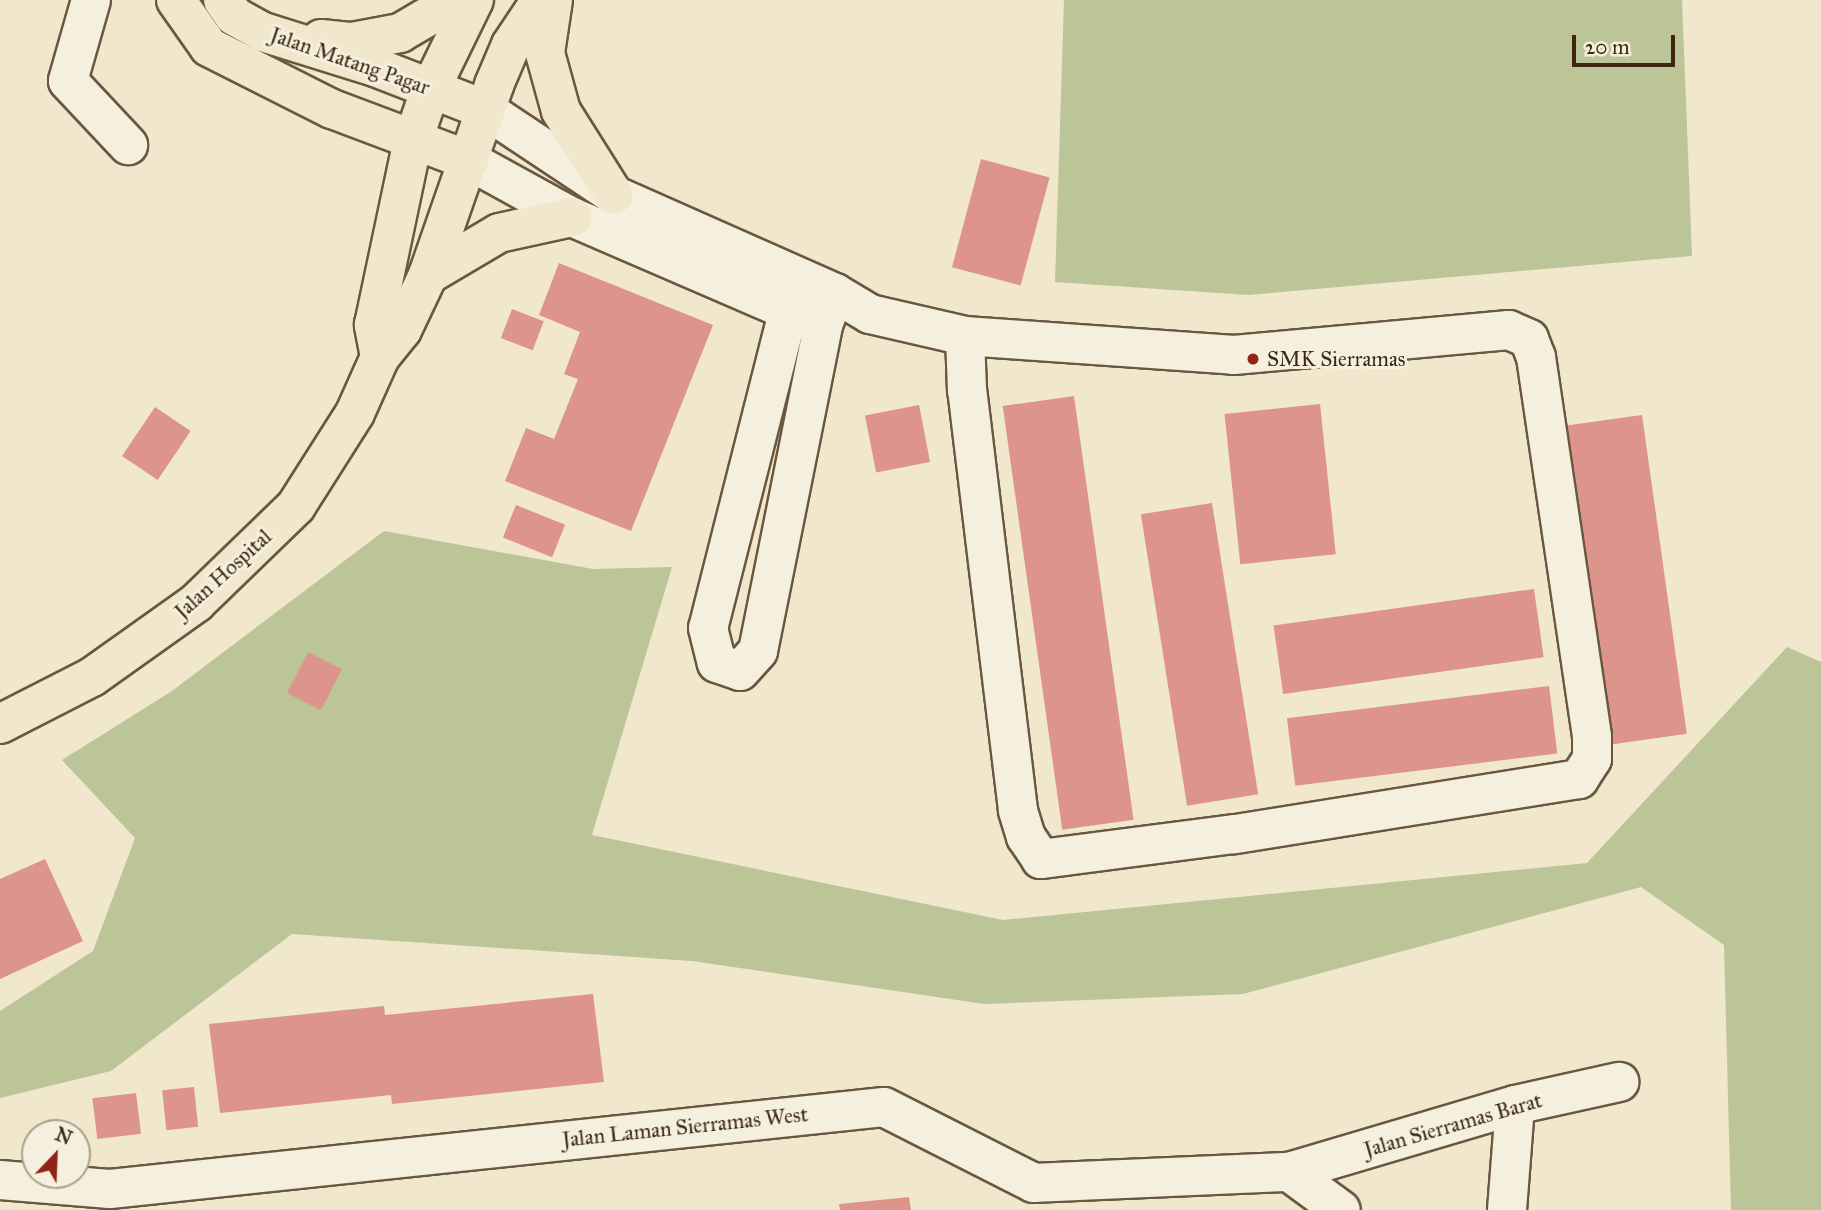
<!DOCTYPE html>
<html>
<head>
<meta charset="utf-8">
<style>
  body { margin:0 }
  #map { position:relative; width:1821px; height:1210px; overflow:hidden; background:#f0e7cc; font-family:"IM FELL Great Primer",serif }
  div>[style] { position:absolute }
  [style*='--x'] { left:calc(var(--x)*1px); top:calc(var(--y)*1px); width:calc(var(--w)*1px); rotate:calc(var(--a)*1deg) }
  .green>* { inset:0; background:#bbc597 }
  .building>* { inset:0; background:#dc948c; transform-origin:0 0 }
  .roads { filter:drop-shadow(2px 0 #6a573f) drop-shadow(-2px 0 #6a573f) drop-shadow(0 2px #6a573f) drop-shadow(0 -2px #6a573f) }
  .minor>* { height:38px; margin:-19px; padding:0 19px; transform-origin:19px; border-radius:19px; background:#f5efde }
  .major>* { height:38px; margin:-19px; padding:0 19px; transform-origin:19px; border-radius:19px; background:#f0e7cc }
  .dots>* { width:19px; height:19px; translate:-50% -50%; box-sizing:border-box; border:4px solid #f5efde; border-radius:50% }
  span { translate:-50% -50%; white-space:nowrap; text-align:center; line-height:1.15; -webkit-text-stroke:6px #f5efde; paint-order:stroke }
  .street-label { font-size:21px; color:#3d2710 }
  .poi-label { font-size:21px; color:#3d2710 }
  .left { translate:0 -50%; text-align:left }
  .north { position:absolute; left:21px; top:1119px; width:70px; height:70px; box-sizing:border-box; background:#f5efde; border:2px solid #ab9f8c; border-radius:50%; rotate:23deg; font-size:19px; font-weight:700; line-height:28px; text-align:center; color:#3d2710 }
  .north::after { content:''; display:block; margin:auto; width:24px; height:32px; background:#8f2418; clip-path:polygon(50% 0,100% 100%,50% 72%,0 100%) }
  .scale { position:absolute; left:1572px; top:35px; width:103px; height:32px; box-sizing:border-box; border:4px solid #3d2710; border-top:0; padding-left:9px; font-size:21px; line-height:24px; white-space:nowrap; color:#3d2710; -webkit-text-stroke:5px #f5efde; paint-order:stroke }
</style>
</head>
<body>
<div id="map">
  <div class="green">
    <i style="clip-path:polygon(1064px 0,1682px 0,1692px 256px,1248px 295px,1055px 282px)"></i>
    <i style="clip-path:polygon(384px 531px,593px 569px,672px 567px,592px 835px,1003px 920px,1587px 863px,1787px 647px,1821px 662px,1821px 1210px,1731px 1210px,1724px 945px,1641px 887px,1243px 994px,984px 1004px,692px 961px,292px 934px,111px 1071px,0 1098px,0 1011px,93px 951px,135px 838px,62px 760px,172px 691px)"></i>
  </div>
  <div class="building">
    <i style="left:981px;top:159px;width:71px;height:112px;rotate:15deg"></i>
    <i style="clip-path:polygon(559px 263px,713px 325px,631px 531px,505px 481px,526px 428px,554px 439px,578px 379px,564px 374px,580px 332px,539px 315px)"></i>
    <i style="left:512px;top:309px;width:34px;height:31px;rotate:21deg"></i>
    <i style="left:1074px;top:396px;width:428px;height:72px;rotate:82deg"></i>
    <i style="left:1320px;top:404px;width:151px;height:96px;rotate:84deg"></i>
    <i style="left:919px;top:405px;width:58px;height:55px;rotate:79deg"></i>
    <i style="left:155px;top:407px;width:43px;height:59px;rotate:34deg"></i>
    <i style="left:1642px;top:415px;width:322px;height:76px;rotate:82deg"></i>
    <i style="left:1212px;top:503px;width:295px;height:72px;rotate:81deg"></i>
    <i style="left:516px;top:505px;width:53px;height:35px;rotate:22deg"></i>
    <i style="left:1534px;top:589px;width:69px;height:263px;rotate:82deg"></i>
    <i style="left:308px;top:652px;width:38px;height:46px;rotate:27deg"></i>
    <i style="left:1549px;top:686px;width:68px;height:264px;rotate:83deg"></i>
    <i style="clip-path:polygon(45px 859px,83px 941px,0 979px,0 879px)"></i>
    <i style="clip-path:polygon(593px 994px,604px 1082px,392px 1104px,391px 1095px,220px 1113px,209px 1024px,384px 1006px,385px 1015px)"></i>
    <i style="left:194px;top:1087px;width:40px;height:32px;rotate:84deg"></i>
    <i style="left:136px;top:1093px;width:41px;height:44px;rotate:83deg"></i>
    <i style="clip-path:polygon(909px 1197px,911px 1210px,840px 1210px,839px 1204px)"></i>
  </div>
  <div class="roads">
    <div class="minor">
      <i style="--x:91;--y:0;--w:84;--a:105.9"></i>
      <i style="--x:68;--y:81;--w:88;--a:46.8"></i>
      <i style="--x:486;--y:110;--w:154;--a:33.6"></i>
      <i style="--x:614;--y:195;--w:242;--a:23.9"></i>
      <i style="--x:835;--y:293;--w:41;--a:31"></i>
      <i style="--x:870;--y:314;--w:98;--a:13"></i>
      <i style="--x:965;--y:336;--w:270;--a:4"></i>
      <i style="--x:1234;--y:355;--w:276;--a:-5.2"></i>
      <i style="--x:1509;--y:330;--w:22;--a:24"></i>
      <i style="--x:1529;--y:339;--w:19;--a:69"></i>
      <i style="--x:1536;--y:357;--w:384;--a:81.6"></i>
      <i style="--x:1592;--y:737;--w:22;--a:90"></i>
      <i style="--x:1592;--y:759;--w:24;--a:123"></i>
      <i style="--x:1579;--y:779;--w:349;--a:170.9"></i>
      <i style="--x:1234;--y:834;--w:195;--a:172.6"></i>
      <i style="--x:1041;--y:859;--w:27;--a:-124"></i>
      <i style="--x:1026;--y:837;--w:28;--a:-107"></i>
      <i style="--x:1018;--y:810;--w:422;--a:-96.9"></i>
      <i style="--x:967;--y:391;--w:55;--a:-92.1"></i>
      <i style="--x:470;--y:161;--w:116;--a:28.8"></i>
      <i style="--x:572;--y:217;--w:259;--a:23.4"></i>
      <i style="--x:797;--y:277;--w:362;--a:104.2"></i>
      <i style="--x:708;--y:628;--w:36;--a:76"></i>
      <i style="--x:717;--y:663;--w:24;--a:19"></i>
      <i style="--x:740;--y:671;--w:27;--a:-48"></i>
      <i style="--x:758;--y:651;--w:332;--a:-78.7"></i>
      <i style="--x:823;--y:325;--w:34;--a:-69"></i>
      <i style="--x:1289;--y:1172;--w:64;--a:36.2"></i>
      <i style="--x:0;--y:1180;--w:110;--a:4.7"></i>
      <i style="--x:110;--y:1189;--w:778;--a:-6.05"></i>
      <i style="--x:884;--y:1107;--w:168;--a:26.9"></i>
      <i style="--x:1034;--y:1183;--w:255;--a:-2.5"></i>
      <i style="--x:1289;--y:1172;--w:236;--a:-16.5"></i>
      <i style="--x:1515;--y:1105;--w:107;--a:-12.5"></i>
      <i style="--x:1507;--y:1210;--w:105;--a:-85.6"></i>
    </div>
    <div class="major">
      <i style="--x:176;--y:0;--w:57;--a:54.9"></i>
      <i style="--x:209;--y:47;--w:138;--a:26.8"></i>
      <i style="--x:332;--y:109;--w:147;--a:20.6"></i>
      <i style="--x:223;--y:0;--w:19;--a:55"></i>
      <i style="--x:234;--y:16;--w:33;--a:29"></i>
      <i style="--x:263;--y:32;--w:117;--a:17.4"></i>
      <i style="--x:375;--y:67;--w:119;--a:21.2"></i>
      <i style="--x:553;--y:0;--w:54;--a:98.6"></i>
      <i style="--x:545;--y:53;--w:60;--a:74.6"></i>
      <i style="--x:561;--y:111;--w:99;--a:57.8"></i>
      <i style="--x:321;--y:39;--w:31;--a:6"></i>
      <i style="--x:352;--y:42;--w:49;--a:-10.6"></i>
      <i style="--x:400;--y:33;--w:65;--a:-30.5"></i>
      <i style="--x:428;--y:275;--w:82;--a:-30.6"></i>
      <i style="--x:499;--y:233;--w:75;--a:-12.4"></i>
      <i style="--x:380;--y:357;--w:33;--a:-101"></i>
      <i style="--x:374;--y:325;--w:189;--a:-78.1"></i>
      <i style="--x:413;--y:140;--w:55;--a:-70.9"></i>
      <i style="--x:431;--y:88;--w:98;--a:-64"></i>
      <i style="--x:0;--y:724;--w:103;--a:-27.1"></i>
      <i style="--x:92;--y:677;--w:128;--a:-35.4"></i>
      <i style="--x:196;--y:603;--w:139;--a:-44.1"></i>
      <i style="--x:296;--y:506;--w:110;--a:-57.6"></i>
      <i style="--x:355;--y:413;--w:61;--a:-65.9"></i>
      <i style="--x:380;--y:357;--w:35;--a:-51"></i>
      <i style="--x:402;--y:330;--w:61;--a:-64.7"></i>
      <i style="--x:428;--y:275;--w:201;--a:-70.8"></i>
      <i style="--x:494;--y:85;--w:43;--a:-67"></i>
      <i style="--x:511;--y:45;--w:54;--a:-56.3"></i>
    </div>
  </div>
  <div class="dots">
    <i style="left:1253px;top:359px;background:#8f2418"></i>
  </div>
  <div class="street-label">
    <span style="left:350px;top:61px;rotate:19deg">Jalan Matang Pagar</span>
    <span style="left:223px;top:574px;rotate:-42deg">Jalan Hospital</span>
    <span style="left:1453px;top:1125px;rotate:-16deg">Jalan Sierramas Barat</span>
    <span style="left:685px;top:1127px;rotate:-6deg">Jalan Laman Sierramas West</span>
  </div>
  <div class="poi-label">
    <span class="left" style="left:1267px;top:359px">SMK Sierramas</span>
  </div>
  <div class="north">N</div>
  <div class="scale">20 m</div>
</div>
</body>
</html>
